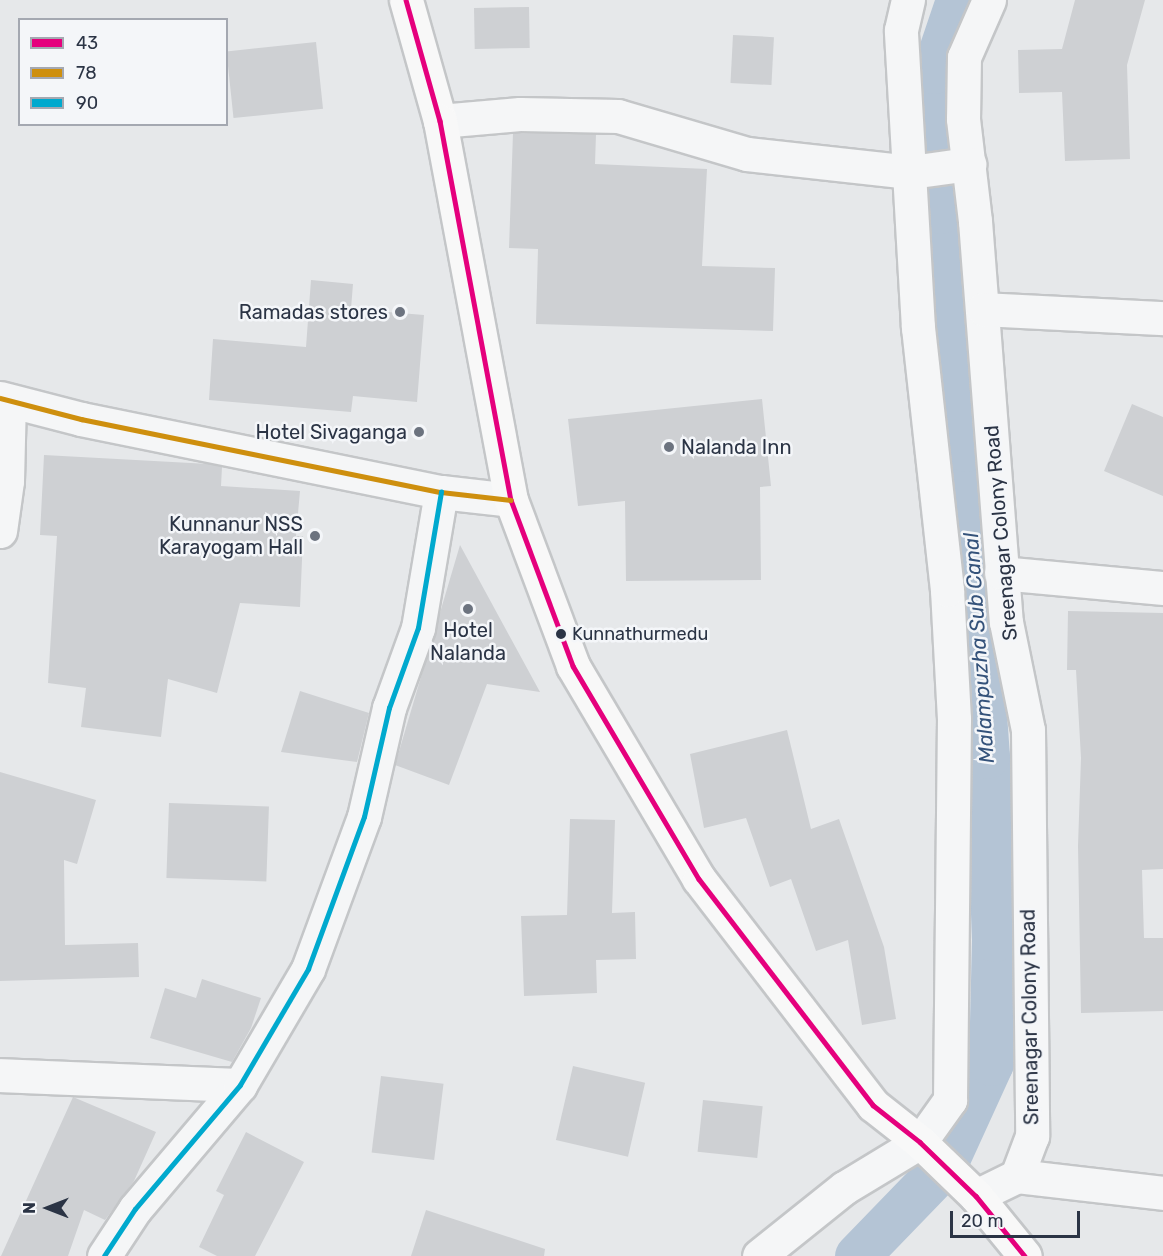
<!DOCTYPE html>
<html>
<head>
<meta charset="utf-8">
<style>
  body { margin:0 }
  #map { position:relative; width:1163px; height:1256px; overflow:hidden; background:#e6e8ea; font-family:Rubik,sans-serif }
  div>[style] { position:absolute }
  [style*='--x'] { left:calc(var(--x)*1px); top:calc(var(--y)*1px); width:calc(var(--w)*1px); rotate:calc(var(--a)*1deg) }
  .canal>* { height:45px; margin:-22.5px; padding:0 22.5px; transform-origin:22.5px; border-radius:22.5px; background:#b4c4d5 }
  .building>* { inset:0; background:#ced0d3; transform-origin:0 0 }
  .roads { filter:drop-shadow(2px 0 #c4c6c8) drop-shadow(-2px 0 #c4c6c8) drop-shadow(0 2px #c4c6c8) drop-shadow(0 -2px #c4c6c8) }
  .street>* { height:33px; margin:-16.5px; padding:0 16.5px; transform-origin:16.5px; border-radius:16.5px; background:#f5f6f7 }
  .secondary>* { height:33px; margin:-16.5px; padding:0 16.5px; transform-origin:16.5px; border-radius:16.5px; background:#f8f8f8 }
  .bus-1>* { height:4.5px; margin:-2.25px; padding:0 2.25px; transform-origin:2.25px; border-radius:2.25px; background:#e5007d }
  .bus-2>* { height:4.5px; margin:-2.25px; padding:0 2.25px; transform-origin:2.25px; border-radius:2.25px; background:#ce8f0e }
  .bus-3>* { height:4.5px; margin:-2.25px; padding:0 2.25px; transform-origin:2.25px; border-radius:2.25px; background:#00a9ce }
  .dots>* { width:16px; height:16px; translate:-50% -50%; box-sizing:border-box; border:3px solid #f4f6f9; border-radius:50% }
  span { translate:-50% -50%; white-space:nowrap; text-align:center; line-height:1.15; -webkit-text-stroke:5px #f4f6f9; paint-order:stroke }
  .bus-label { font-size:18px; color:#2b3445 }
  .left { translate:0 -50%; text-align:left }
  .poi-label { font-size:20px; color:#2b3445 }
  .right { translate:-100% -50%; text-align:right }
  .street-label { font-size:20px; color:#2b3445 }
  .water-label { font-size:21px; color:#34527a; font-style:italic }
  .legend { position:absolute; left:18px; top:18px; width:210px; height:108px; box-sizing:border-box; background:#f4f6f9; border:2px solid #a4a8b1; margin:0; padding:8px 10px; list-style:none; font-size:18px; color:#2b3445 }
  .legend li { display:flex; align-items:center; gap:12px; height:30px }
  .legend b { width:30px; border:2px solid #a4a8b1 }
  .north { position:absolute; left:18px; top:1178px; width:60px; height:60px; -webkit-text-stroke:4px #f4f6f9; paint-order:stroke; rotate:270deg; font-size:16px; font-weight:700; line-height:24px; text-align:center; color:#2b3445 }
  .north::after { content:''; display:block; margin:auto; width:21px; height:27px; background:#2b3445; clip-path:polygon(50% 0,100% 100%,50% 72%,0 100%) }
  .scale { position:absolute; left:950px; top:1211px; width:130px; height:27px; box-sizing:border-box; border:3px solid #2b3445; border-top:0; padding-left:8px; font-size:18px; line-height:21px; white-space:nowrap; color:#2b3445; -webkit-text-stroke:4px #f4f6f9; paint-order:stroke }
</style>
</head>
<body>
<div id="map">
  <div class="canal">
    <i style="--x:857;--y:1256;--w:125;--a:-46"></i>
    <i style="--x:944;--y:1166;--w:113;--a:-65.5"></i>
    <i style="--x:991;--y:1063;--w:124;--a:-88.6"></i>
    <i style="--x:994;--y:939;--w:183;--a:-92.2"></i>
    <i style="--x:987;--y:756;--w:308;--a:-94.1"></i>
    <i style="--x:965;--y:449;--w:239;--a:-95.8"></i>
    <i style="--x:941;--y:211;--w:140;--a:-92.9"></i>
    <i style="--x:934;--y:71;--w:75;--a:-71.3"></i>
  </div>
  <div class="building">
    <i style="clip-path:polygon(1075px 0,1145px 0,1127px 65px,1130px 159px,1065px 161px,1062px 92px,1019px 93px,1018px 50px,1062px 49px)"></i>
    <i style="left:529px;top:7px;width:41px;height:55px;rotate:89deg"></i>
    <i style="left:733px;top:35px;width:41px;height:48px;rotate:3deg"></i>
    <i style="left:316px;top:42px;width:67px;height:90px;rotate:84deg"></i>
    <i style="clip-path:polygon(513px 133px,596px 134px,595px 164px,707px 169px,702px 266px,775px 268px,773px 331px,536px 324px,538px 249px,509px 248px)"></i>
    <i style="clip-path:polygon(311px 280px,353px 284px,351px 309px,424px 315px,417px 402px,353px 396px,351px 412px,209px 400px,213px 339px,306px 347px)"></i>
    <i style="clip-path:polygon(762px 399px,771px 486px,760px 487px,761px 580px,626px 581px,625px 501px,578px 506px,568px 419px)"></i>
    <i style="clip-path:polygon(1132px 404px,1163px 417px,1163px 496px,1104px 471px)"></i>
    <i style="clip-path:polygon(44px 455px,209px 464px,222px 467px,221px 486px,300px 491px,296px 536px,303px 536px,300px 607px,240px 603px,217px 693px,168px 679px,161px 737px,81px 727px,86px 688px,48px 683px,57px 536px,40px 535px)"></i>
    <i style="clip-path:polygon(460px 545px,540px 692px,487px 684px,449px 785px,395px 765px)"></i>
    <i style="clip-path:polygon(1068px 611px,1163px 613px,1163px 869px,1142px 870px,1144px 938px,1163px 938px,1163px 1011px,1081px 1013px,1078px 846px,1081px 758px,1076px 670px,1067px 670px)"></i>
    <i style="clip-path:polygon(300px 691px,369px 713px,357px 762px,281px 752px)"></i>
    <i style="clip-path:polygon(787px 730px,811px 829px,839px 819px,884px 947px,896px 1019px,862px 1025px,848px 940px,816px 951px,791px 879px,770px 887px,746px 818px,704px 828px,690px 754px)"></i>
    <i style="clip-path:polygon(0 772px,96px 800px,77px 864px,64px 860px,65px 945px,138px 943px,139px 977px,0 981px)"></i>
    <i style="left:169px;top:803px;width:100px;height:75px;rotate:2deg"></i>
    <i style="clip-path:polygon(570px 819px,615px 820px,612px 913px,635px 912px,636px 959px,596px 960px,597px 993px,524px 996px,521px 916px,567px 915px)"></i>
    <i style="clip-path:polygon(202px 979px,261px 998px,251px 1028px,232px 1062px,150px 1038px,165px 988px,196px 998px)"></i>
    <i style="left:573px;top:1066px;width:74px;height:76px;rotate:13deg"></i>
    <i style="left:381px;top:1076px;width:63px;height:77px;rotate:7deg"></i>
    <i style="clip-path:polygon(73px 1097px,156px 1132px,134px 1181px,105px 1220px,84px 1210px,68px 1256px,1px 1256px)"></i>
    <i style="left:703px;top:1100px;width:60px;height:52px;rotate:6deg"></i>
    <i style="clip-path:polygon(246px 1132px,304px 1162px,255px 1256px,217px 1256px,199px 1247px,224px 1195px,216px 1191px)"></i>
    <i style="clip-path:polygon(426px 1210px,545px 1249px,544px 1256px,411px 1256px)"></i>
  </div>
  <div class="roads">
    <div class="street">
      <i style="--x:989;--y:0;--w:62;--a:113.7"></i>
      <i style="--x:964;--y:57;--w:62;--a:90.9"></i>
      <i style="--x:963;--y:119;--w:103;--a:83.3"></i>
      <i style="--x:975;--y:221;--w:402;--a:85.6"></i>
      <i style="--x:1006;--y:622;--w:110;--a:78.5"></i>
      <i style="--x:1028;--y:730;--w:406;--a:89.4"></i>
      <i style="--x:1032;--y:1136;--w:43;--a:110.6"></i>
      <i style="--x:440;--y:121;--w:80;--a:-5"></i>
      <i style="--x:520;--y:114;--w:98;--a:1.2"></i>
      <i style="--x:618;--y:116;--w:134;--a:16.4"></i>
      <i style="--x:747;--y:154;--w:164;--a:6.3"></i>
      <i style="--x:910;--y:172;--w:60;--a:-7.7"></i>
      <i style="--x:983;--y:309;--w:180;--a:2.9"></i>
      <i style="--x:0;--y:398;--w:84;--a:14.5"></i>
      <i style="--x:81;--y:419;--w:367;--a:11.5"></i>
      <i style="--x:441;--y:492;--w:70;--a:6.5"></i>
      <i style="--x:0;--y:531;--w:50;--a:-82"></i>
      <i style="--x:7;--y:481;--w:80;--a:-88.6"></i>
      <i style="--x:1001;--y:573;--w:163;--a:5.3"></i>
      <i style="--x:0;--y:1075;--w:240;--a:2.4"></i>
      <i style="--x:976;--y:1196;--w:46;--a:-26"></i>
      <i style="--x:1017;--y:1176;--w:147;--a:6.6"></i>
      <i style="--x:104;--y:1256;--w:56;--a:-56.6"></i>
      <i style="--x:135;--y:1209;--w:162;--a:-49.7"></i>
      <i style="--x:240;--y:1085;--w:134;--a:-59.6"></i>
      <i style="--x:308;--y:969;--w:162;--a:-69.8"></i>
      <i style="--x:364;--y:817;--w:112;--a:-77.1"></i>
      <i style="--x:389;--y:708;--w:85;--a:-70.1"></i>
      <i style="--x:418;--y:628;--w:138;--a:-80.4"></i>
      <i style="--x:759;--y:1256;--w:109;--a:-38.7"></i>
      <i style="--x:844;--y:1188;--w:89;--a:-31.2"></i>
      <i style="--x:920;--y:1142;--w:52;--a:-54.5"></i>
      <i style="--x:950;--y:1100;--w:381;--a:-89.4"></i>
      <i style="--x:954;--y:719;--w:129;--a:-93.1"></i>
      <i style="--x:947;--y:590;--w:264;--a:-96.3"></i>
      <i style="--x:918;--y:328;--w:298;--a:-93.3"></i>
      <i style="--x:901;--y:30;--w:31;--a:-77"></i>
    </div>
    <div class="secondary">
      <i style="--x:406;--y:0;--w:126;--a:74.3"></i>
      <i style="--x:440;--y:121;--w:386;--a:79.4"></i>
      <i style="--x:511;--y:500;--w:177;--a:69.5"></i>
      <i style="--x:573;--y:666;--w:247;--a:59.4"></i>
      <i style="--x:699;--y:879;--w:285;--a:52.4"></i>
      <i style="--x:873;--y:1105;--w:60;--a:38.2"></i>
      <i style="--x:920;--y:1142;--w:78;--a:44"></i>
      <i style="--x:976;--y:1196;--w:77;--a:50.8"></i>
    </div>
  </div>
  <div class="bus-1">
    <i style="--x:406;--y:0;--w:126;--a:74.3"></i>
    <i style="--x:440;--y:121;--w:386;--a:79.4"></i>
    <i style="--x:511;--y:500;--w:177;--a:69.5"></i>
    <i style="--x:573;--y:666;--w:247;--a:59.4"></i>
    <i style="--x:699;--y:879;--w:285;--a:52.4"></i>
    <i style="--x:873;--y:1105;--w:60;--a:38.2"></i>
    <i style="--x:920;--y:1142;--w:78;--a:44"></i>
    <i style="--x:976;--y:1196;--w:77;--a:50.8"></i>
  </div>
  <div class="bus-2">
    <i style="--x:0;--y:398;--w:84;--a:14.5"></i>
    <i style="--x:81;--y:419;--w:367;--a:11.5"></i>
    <i style="--x:441;--y:492;--w:70;--a:6.5"></i>
  </div>
  <div class="bus-3">
    <i style="--x:104;--y:1256;--w:56;--a:-56.6"></i>
    <i style="--x:135;--y:1209;--w:162;--a:-49.7"></i>
    <i style="--x:240;--y:1085;--w:134;--a:-59.6"></i>
    <i style="--x:308;--y:969;--w:162;--a:-69.8"></i>
    <i style="--x:364;--y:817;--w:112;--a:-77.1"></i>
    <i style="--x:389;--y:708;--w:85;--a:-70.1"></i>
    <i style="--x:418;--y:628;--w:138;--a:-80.4"></i>
  </div>
  <div class="dots">
    <i style="left:400px;top:312px;background:#6c737f"></i>
    <i style="left:419px;top:432px;background:#6c737f"></i>
    <i style="left:669px;top:447px;background:#6c737f"></i>
    <i style="left:315px;top:536px;background:#6c737f"></i>
    <i style="left:468px;top:609px;background:#6c737f"></i>
    <i style="left:561px;top:634px;background:#2b3445"></i>
  </div>
  <div class="bus-label">
    <span class="left" style="left:572px;top:634px">Kunnathurmedu</span>
  </div>
  <div class="poi-label">
    <span class="right" style="left:388px;top:312px">Ramadas stores</span>
    <span class="right" style="left:407px;top:432px">Hotel Sivaganga</span>
    <span class="left" style="left:681px;top:447px">Nalanda Inn</span>
    <span class="right" style="left:303px;top:536px">Kunnanur NSS<br>Karayogam Hall</span>
    <span style="left:468px;top:642px">Hotel<br>Nalanda</span>
  </div>
  <div class="street-label">
    <span style="left:1001px;top:533px;rotate:-95deg">Sreenagar Colony Road</span>
    <span style="left:1030px;top:1017px;rotate:-91deg">Sreenagar Colony Road</span>
  </div>
  <div class="water-label">
    <span style="left:979px;top:648px;rotate:-94deg">Malampuzha Sub Canal</span>
  </div>
  <ul class="legend">
  <li><b style="height:8px;background:#e5007d"></b>43</li>
  <li><b style="height:8px;background:#ce8f0e"></b>78</li>
  <li><b style="height:8px;background:#00a9ce"></b>90</li>
  </ul>
  <div class="north">N</div>
  <div class="scale">20 m</div>
</div>
</body>
</html>
